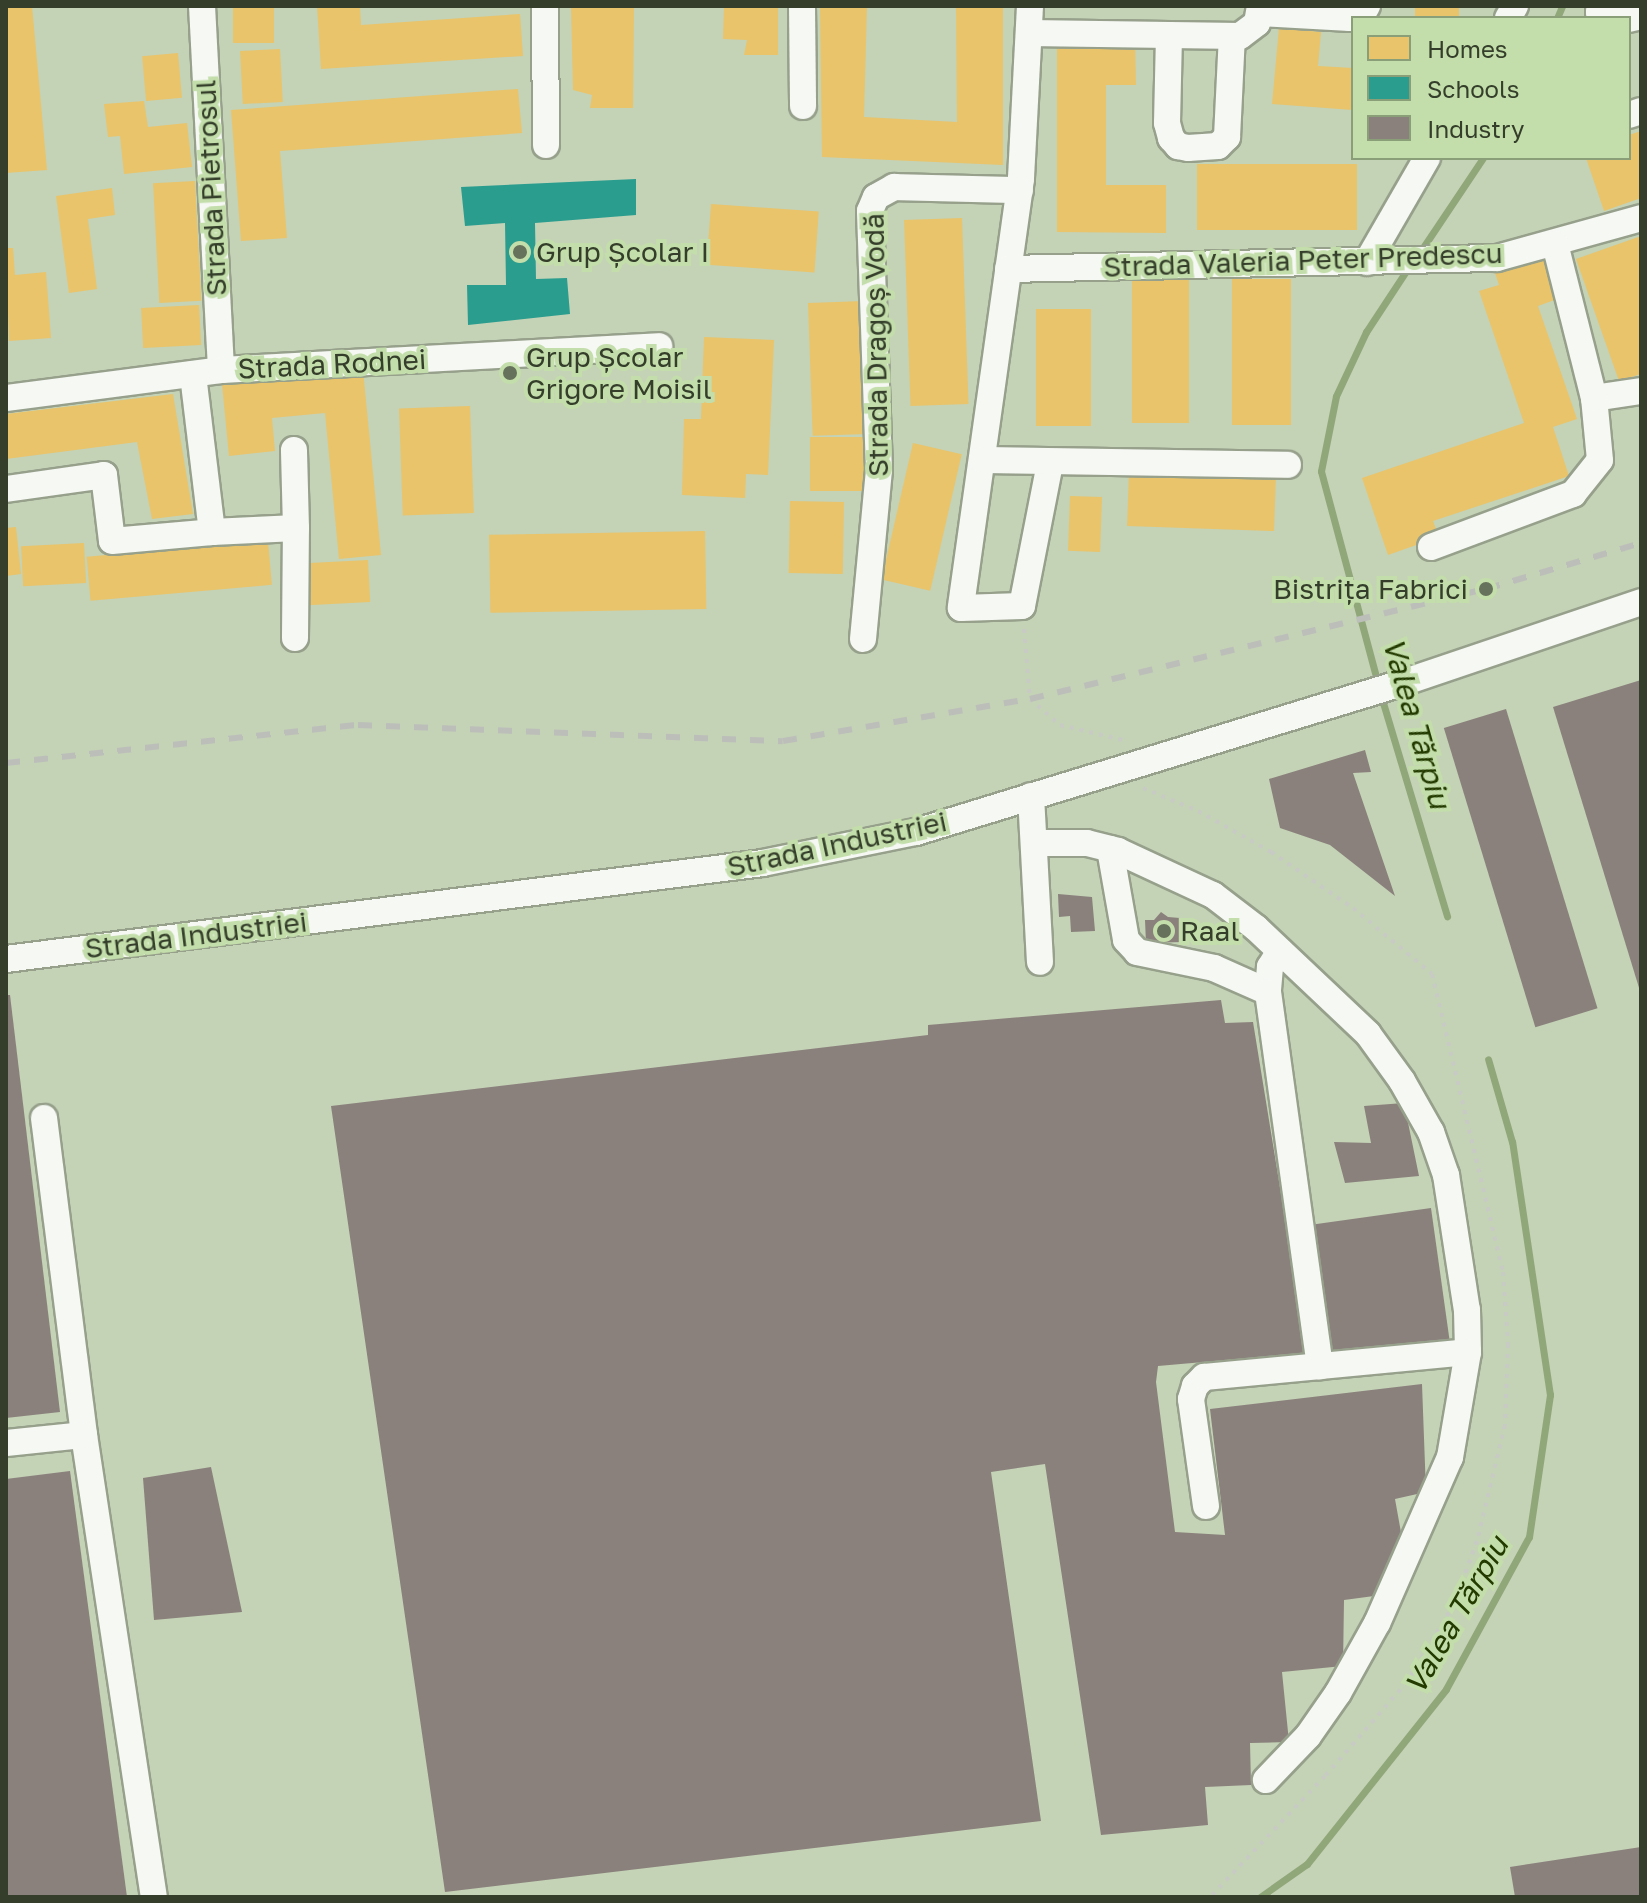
<!DOCTYPE html>
<html>
<head>
<meta charset="utf-8">
<style>
  body { margin:0 }
  #map { position:relative; width:1647px; height:1903px; overflow:hidden; background:#c4d2b6; font-family:"Golos Text",sans-serif }
  div>[style] { position:absolute }
  [style*='--x'] { left:calc(var(--x)*1px); top:calc(var(--y)*1px); width:calc(var(--w)*1px); rotate:calc(var(--a)*1deg) }
  .homes>* { inset:0; background:#e9c46a; transform-origin:0 0 }
  .schools>* { inset:0; background:#2a9d8f }
  .industry>* { inset:0; background:#8a817c; transform-origin:0 0 }
  .stream>* { height:7px; margin:-3.5px; padding:0 3.5px; transform-origin:3.5px; border-radius:3.5px; background:#90a77a }
  .path>* { height:4px; margin-top:-2px; transform-origin:0; background:repeating-linear-gradient(90deg,#c7cbc4 0 4px,transparent 0 10px) }
  .roads { filter:drop-shadow(2px 0 #96a08b) drop-shadow(-2px 0 #96a08b) drop-shadow(0 2px #96a08b) drop-shadow(0 -2px #96a08b) }
  .minor>* { height:26px; margin:-13px; padding:0 13px; transform-origin:13px; border-radius:13px; background:#f6f8f4 }
  .rail>* { height:6px; margin-top:-3px; transform-origin:0; background:repeating-linear-gradient(90deg,#bcbfb9 0 14px,transparent 0 28px) }
  .dots>* { width:22px; height:22px; translate:-50% -50%; box-sizing:border-box; border:4px solid #c3deaa; border-radius:50% }
  span { translate:-50% -50%; white-space:nowrap; text-align:center; line-height:1.15; -webkit-text-stroke:8px #c3deaa; paint-order:stroke }
  .street-label { font-size:28px; color:#343e2a }
  .poi-label { font-size:28px; color:#343e2a }
  .left { translate:0 -50%; text-align:left }
  .right { translate:-100% -50%; text-align:right }
  .water-label { font-size:30px; color:#233b00; font-style:italic }
  .frame { position:absolute; inset:0; border:8px solid #343e2a; pointer-events:none }
  .legend { position:absolute; left:1351px; top:16px; width:280px; height:144px; box-sizing:border-box; background:#c3deaa; border:2px solid #8a9e77; margin:0; padding:10px 14px; list-style:none; font-size:24px; color:#343e2a }
  .legend li { display:flex; align-items:center; gap:16px; height:40px }
  .legend b { width:40px; border:2px solid #8a9e77 }
</style>
</head>
<body>
<div id="map">
  <div class="homes">
    <i style="clip-path:polygon(6px 6px,32px 6px,47px 170px,6px 173px)"></i>
    <i style="left:233px;top:6px;width:41px;height:37px"></i>
    <i style="clip-path:polygon(317px 6px,360px 6px,361px 25px,520px 14px,523px 56px,321px 69px)"></i>
    <i style="clip-path:polygon(571px 6px,634px 6px,633px 108px,590px 108px,592px 95px,573px 90px)"></i>
    <i style="clip-path:polygon(724px 6px,778px 6px,778px 55px,744px 55px,747px 40px,723px 39px)"></i>
    <i style="clip-path:polygon(820px 6px,867px 6px,864px 117px,957px 122px,956px 6px,1003px 6px,1003px 165px,822px 157px)"></i>
    <i style="left:1415px;top:6px;width:44px;height:12px"></i>
    <i style="clip-path:polygon(1279px 28px,1321px 32px,1318px 66px,1353px 68px,1353px 110px,1272px 104px)"></i>
    <i style="clip-path:polygon(1057px 37px,1135px 37px,1136px 85px,1106px 85px,1106px 185px,1166px 185px,1166px 233px,1057px 232px)"></i>
    <i style="left:280px;top:49px;width:53px;height:40px;rotate:87deg"></i>
    <i style="left:178px;top:53px;width:45px;height:36px;rotate:85deg"></i>
    <i style="clip-path:polygon(518px 89px,522px 133px,280px 151px,287px 238px,241px 241px,231px 110px)"></i>
    <i style="clip-path:polygon(144px 101px,148px 127px,187px 123px,192px 167px,124px 174px,120px 136px,108px 137px,104px 104px)"></i>
    <i style="clip-path:polygon(1641px 131px,1641px 198px,1604px 211px,1586px 158px,1629px 158px,1629px 135px)"></i>
    <i style="left:1197px;top:164px;width:160px;height:66px"></i>
    <i style="left:195px;top:181px;width:120px;height:42px;rotate:87deg"></i>
    <i style="clip-path:polygon(112px 188px,115px 215px,88px 219px,97px 289px,69px 293px,56px 196px)"></i>
    <i style="left:711px;top:204px;width:108px;height:61px;rotate:4deg"></i>
    <i style="left:962px;top:218px;width:186px;height:58px;rotate:88deg"></i>
    <i style="clip-path:polygon(1641px 236px,1641px 374px,1619px 381px,1576px 259px)"></i>
    <i style="clip-path:polygon(6px 248px,13px 248px,15px 275px,46px 272px,51px 338px,9px 341px)"></i>
    <i style="clip-path:polygon(1546px 249px,1560px 298px,1538px 306px,1577px 419px,1553px 427px,1569px 476px,1433px 521px,1439px 537px,1388px 555px,1362px 478px,1524px 423px,1479px 291px,1499px 285px,1493px 267px)"></i>
    <i style="left:1189px;top:279px;width:144px;height:57px;rotate:90deg"></i>
    <i style="left:1291px;top:279px;width:146px;height:59px;rotate:90deg"></i>
    <i style="left:864px;top:301px;width:133px;height:56px;rotate:88deg"></i>
    <i style="left:199px;top:305px;width:40px;height:58px;rotate:87deg"></i>
    <i style="left:1036px;top:309px;width:55px;height:117px"></i>
    <i style="clip-path:polygon(704px 337px,774px 340px,768px 475px,746px 474px,745px 498px,682px 495px,684px 419px,701px 419px)"></i>
    <i style="clip-path:polygon(363px 370px,381px 555px,339px 559px,325px 413px,272px 418px,275px 451px,229px 456px,222px 384px)"></i>
    <i style="clip-path:polygon(173px 394px,193px 514px,152px 519px,137px 442px,6px 459px,6px 414px)"></i>
    <i style="left:470px;top:406px;width:107px;height:71px;rotate:88deg"></i>
    <i style="left:810px;top:437px;width:57px;height:54px"></i>
    <i style="left:913px;top:443px;width:50px;height:140px;rotate:13deg"></i>
    <i style="left:1129px;top:472px;width:147px;height:54px;rotate:2deg"></i>
    <i style="left:1102px;top:497px;width:55px;height:32px;rotate:92deg"></i>
    <i style="left:790px;top:501px;width:54px;height:72px;rotate:1deg"></i>
    <i style="clip-path:polygon(16px 527px,21px 574px,6px 576px,6px 528px)"></i>
    <i style="left:705px;top:531px;width:78px;height:216px;rotate:89deg"></i>
    <i style="left:268px;top:541px;width:44px;height:182px;rotate:85deg"></i>
    <i style="left:84px;top:543px;width:40px;height:63px;rotate:87deg"></i>
    <i style="left:368px;top:560px;width:42px;height:63px;rotate:87deg"></i>
  </div>
  <div class="schools">
    <i style="clip-path:polygon(636px 179px,636px 215px,535px 223px,536px 279px,567px 278px,570px 314px,468px 325px,467px 285px,506px 285px,505px 223px,465px 226px,461px 187px)"></i>
  </div>
  <div class="industry">
    <i style="clip-path:polygon(1641px 680px,1641px 991px,1640px 991px,1553px 707px)"></i>
    <i style="left:1506px;top:709px;width:313px;height:65px;rotate:73deg"></i>
    <i style="clip-path:polygon(1365px 750px,1371px 772px,1353px 773px,1395px 896px,1330px 845px,1280px 828px,1269px 779px)"></i>
    <i style="clip-path:polygon(1058px 894px,1092px 897px,1095px 931px,1071px 932px,1070px 916px,1059px 917px)"></i>
    <i style="clip-path:polygon(1161px 912px,1168px 917px,1180px 918px,1183px 942px,1146px 943px,1145px 920px,1154px 920px)"></i>
    <i style="clip-path:polygon(6px 995px,10px 995px,60px 1412px,6px 1418px)"></i>
    <i style="clip-path:polygon(1221px 1000px,1225px 1023px,1253px 1022px,1307px 1353px,1158px 1366px,1156px 1382px,1175px 1532px,1225px 1535px,1210px 1409px,1422px 1384px,1426px 1492px,1395px 1499px,1402px 1538px,1390px 1574px,1374px 1596px,1344px 1600px,1343px 1666px,1282px 1672px,1289px 1742px,1250px 1743px,1251px 1785px,1205px 1787px,1208px 1825px,1101px 1835px,1045px 1464px,991px 1472px,1041px 1821px,445px 1892px,331px 1106px,928px 1035px,928px 1025px)"></i>
    <i style="clip-path:polygon(1404px 1103px,1419px 1176px,1345px 1183px,1334px 1142px,1371px 1143px,1364px 1106px)"></i>
    <i style="left:1431px;top:1208px;width:136px;height:119px;rotate:82deg"></i>
    <i style="clip-path:polygon(211px 1467px,242px 1612px,154px 1620px,143px 1478px)"></i>
    <i style="clip-path:polygon(70px 1471px,127px 1897px,6px 1897px,6px 1479px)"></i>
    <i style="clip-path:polygon(1641px 1847px,1641px 1897px,1515px 1897px,1510px 1867px)"></i>
  </div>
  <div class="stream">
    <i style="--x:1557;--y:18;--w:13;--a:-67"></i>
    <i style="--x:1420;--y:252;--w:113;--a:-56.2"></i>
    <i style="--x:1378;--y:684;--w:220;--a:-105"></i>
    <i style="--x:1321;--y:471;--w:76;--a:-78.7"></i>
    <i style="--x:1336;--y:396;--w:71;--a:-64.9"></i>
    <i style="--x:1366;--y:332;--w:80;--a:-56.7"></i>
    <i style="--x:1381;--y:696;--w:230;--a:73.3"></i>
    <i style="--x:1260;--y:1897;--w:57;--a:-35.1"></i>
    <i style="--x:1307;--y:1864;--w:223;--a:-51.5"></i>
    <i style="--x:1446;--y:1689;--w:173;--a:-61.4"></i>
    <i style="--x:1529;--y:1537;--w:144;--a:-81.6"></i>
    <i style="--x:1550;--y:1395;--w:256;--a:-98.5"></i>
    <i style="--x:1512;--y:1142;--w:86;--a:-106.1"></i>
  </div>
  <div class="path">
    <i style="--x:1024;--y:629;--w:70;--a:85.1"></i>
    <i style="--x:1030;--y:699;--w:40;--a:41"></i>
    <i style="--x:1060;--y:725;--w:69;--a:13.4"></i>
    <i style="--x:1143;--y:788;--w:60;--a:22.7"></i>
    <i style="--x:1198;--y:811;--w:84;--a:29.3"></i>
    <i style="--x:1271;--y:852;--w:99;--a:34.3"></i>
    <i style="--x:1353;--y:908;--w:103;--a:39.9"></i>
    <i style="--x:1432;--y:974;--w:306;--a:76.6"></i>
    <i style="--x:1503;--y:1272;--w:72;--a:86"></i>
    <i style="--x:1508;--y:1344;--w:81;--a:92.1"></i>
    <i style="--x:1505;--y:1425;--w:119;--a:103.6"></i>
    <i style="--x:1477;--y:1541;--w:67;--a:110.1"></i>
    <i style="--x:1454;--y:1604;--w:91;--a:121.1"></i>
    <i style="--x:1407;--y:1682;--w:125;--a:131.1"></i>
    <i style="--x:1325;--y:1776;--w:167;--a:133.5"></i>
  </div>
  <div class="roads">
    <div class="minor">
      <i style="--x:202;--y:6;--w:364;--a:87"></i>
      <i style="--x:545;--y:6;--w:139;--a:89.6"></i>
      <i style="--x:802;--y:6;--w:100;--a:89.4"></i>
      <i style="--x:1030;--y:6;--w:173;--a:93"></i>
      <i style="--x:1021;--y:179;--w:433;--a:98"></i>
      <i style="--x:961;--y:608;--w:61;--a:-1.9"></i>
      <i style="--x:1022;--y:606;--w:146;--a:-78.9"></i>
      <i style="--x:1600;--y:6;--w:6;--a:99"></i>
      <i style="--x:1599;--y:12;--w:16;--a:22"></i>
      <i style="--x:1260;--y:13;--w:90;--a:3.2"></i>
      <i style="--x:1350;--y:18;--w:14;--a:-21"></i>
      <i style="--x:1363;--y:13;--w:8;--a:-60"></i>
      <i style="--x:1508;--y:18;--w:14;--a:-60"></i>
      <i style="--x:1629;--y:19;--w:12;--a:-14"></i>
      <i style="--x:1029;--y:33;--w:211;--a:0.8"></i>
      <i style="--x:1240;--y:36;--w:21;--a:-37"></i>
      <i style="--x:1257;--y:23;--w:17;--a:-80"></i>
      <i style="--x:1169;--y:35;--w:88;--a:91.3"></i>
      <i style="--x:1167;--y:123;--w:16;--a:75"></i>
      <i style="--x:1171;--y:138;--w:11;--a:49"></i>
      <i style="--x:1178;--y:146;--w:10;--a:11"></i>
      <i style="--x:1188;--y:148;--w:30;--a:-4"></i>
      <i style="--x:1218;--y:146;--w:13;--a:-45"></i>
      <i style="--x:1227;--y:137;--w:101;--a:-87.2"></i>
      <i style="--x:1629;--y:115;--w:13;--a:-18"></i>
      <i style="--x:1367;--y:262;--w:120;--a:-60"></i>
      <i style="--x:1008;--y:269;--w:489;--a:-1.3"></i>
      <i style="--x:1497;--y:258;--w:149;--a:-15.5"></i>
      <i style="--x:6;--y:398;--w:217;--a:-7.4"></i>
      <i style="--x:221;--y:370;--w:439;--a:-3.1"></i>
      <i style="--x:1594;--y:398;--w:48;--a:-8.5"></i>
      <i style="--x:982;--y:460;--w:306;--a:0.9"></i>
      <i style="--x:6;--y:489;--w:99;--a:-8.1"></i>
      <i style="--x:104;--y:475;--w:66;--a:83.1"></i>
      <i style="--x:112;--y:541;--w:100;--a:-5.1"></i>
      <i style="--x:212;--y:532;--w:159;--a:-96.9"></i>
      <i style="--x:212;--y:532;--w:84;--a:-2.7"></i>
      <i style="--x:296;--y:528;--w:78;--a:-91.5"></i>
      <i style="--x:1431;--y:547;--w:152;--a:-20.5"></i>
      <i style="--x:1573;--y:494;--w:43;--a:-51.5"></i>
      <i style="--x:1600;--y:460;--w:62;--a:-95.5"></i>
      <i style="--x:1594;--y:398;--w:159;--a:-104.2"></i>
      <i style="--x:295;--y:638;--w:110;--a:-89.5"></i>
      <i style="--x:863;--y:639;--w:170;--a:-84.6"></i>
      <i style="--x:879;--y:470;--w:259;--a:-92"></i>
      <i style="--x:870;--y:211;--w:15;--a:-67"></i>
      <i style="--x:876;--y:197;--w:21;--a:-29"></i>
      <i style="--x:894;--y:187;--w:126;--a:1.4"></i>
      <i style="--x:1031;--y:796;--w:166;--a:86.9"></i>
      <i style="--x:1034;--y:843;--w:53;--a:0"></i>
      <i style="--x:1087;--y:843;--w:32;--a:14"></i>
      <i style="--x:1118;--y:851;--w:105;--a:24.9"></i>
      <i style="--x:1213;--y:895;--w:54;--a:37.5"></i>
      <i style="--x:1256;--y:928;--w:154;--a:43.4"></i>
      <i style="--x:1368;--y:1034;--w:58;--a:54.1"></i>
      <i style="--x:1402;--y:1081;--w:59;--a:60.4"></i>
      <i style="--x:1431;--y:1132;--w:46;--a:70.8"></i>
      <i style="--x:1446;--y:1175;--w:137;--a:81.2"></i>
      <i style="--x:1467;--y:1310;--w:42;--a:88.6"></i>
      <i style="--x:1468;--y:1352;--w:107;--a:99.7"></i>
      <i style="--x:1450;--y:1457;--w:181;--a:113.7"></i>
      <i style="--x:1377;--y:1623;--w:80;--a:119.1"></i>
      <i style="--x:1338;--y:1693;--w:52;--a:124.9"></i>
      <i style="--x:1308;--y:1736;--w:61;--a:133.7"></i>
      <i style="--x:1110;--y:849;--w:92;--a:80"></i>
      <i style="--x:1126;--y:940;--w:16;--a:47"></i>
      <i style="--x:1137;--y:952;--w:79;--a:11.7"></i>
      <i style="--x:1214;--y:968;--w:59;--a:24"></i>
      <i style="--x:1280;--y:951;--w:19;--a:122"></i>
      <i style="--x:1270;--y:967;--w:25;--a:95"></i>
      <i style="--x:1268;--y:992;--w:378;--a:82.1"></i>
      <i style="--x:6;--y:959;--w:763;--a:-7.23"></i>
      <i style="--x:763;--y:863;--w:156;--a:-11.5"></i>
      <i style="--x:916;--y:832;--w:511;--a:-17.05"></i>
      <i style="--x:1405;--y:682;--w:249;--a:-18.7"></i>
      <i style="--x:44;--y:1118;--w:320;--a:82.8"></i>
      <i style="--x:84;--y:1435;--w:467;--a:81.4"></i>
      <i style="--x:6;--y:1443;--w:78;--a:-5.9"></i>
      <i style="--x:1206;--y:1506;--w:108;--a:-98"></i>
      <i style="--x:1191;--y:1399;--w:14;--a:-73"></i>
      <i style="--x:1195;--y:1386;--w:13;--a:-45"></i>
      <i style="--x:1204;--y:1377;--w:265;--a:-5.4"></i>
    </div>
  </div>
  <div class="rail">
    <i style="--x:6;--y:763;--w:354;--a:-6.2"></i>
    <i style="--x:358;--y:725;--w:425;--a:2.2"></i>
    <i style="--x:783;--y:741;--w:251;--a:-9.7"></i>
    <i style="--x:1030;--y:699;--w:469;--a:-13.6"></i>
    <i style="--x:1486;--y:589;--w:162;--a:-16.5"></i>
  </div>
  <div class="dots">
    <i style="left:520px;top:252px;background:#66725b"></i>
    <i style="left:510px;top:373px;background:#66725b"></i>
    <i style="left:1486px;top:589px;background:#66725b"></i>
    <i style="left:1164px;top:931px;background:#66725b"></i>
  </div>
  <div class="street-label">
    <span style="left:211px;top:188px;rotate:-93deg">Strada Pietrosul</span>
    <span style="left:1303px;top:260px;rotate:-2deg">Strada Valeria Peter Predescu</span>
    <span style="left:876px;top:345px;rotate:-91deg">Strada Dragoș Vodă</span>
    <span style="left:332px;top:364px;rotate:-3deg">Strada Rodnei</span>
    <span style="left:837px;top:844px;rotate:-12deg">Strada Industriei</span>
    <span style="left:196px;top:935px;rotate:-7deg">Strada Industriei</span>
  </div>
  <div class="poi-label">
    <span class="left" style="left:536px;top:252px">Grup Școlar I</span>
    <span class="left" style="left:526px;top:373px">Grup Școlar<br>Grigore Moisil</span>
    <span class="right" style="left:1468px;top:589px">Bistrița Fabrici</span>
    <span class="left" style="left:1180px;top:931px">Raal</span>
  </div>
  <div class="water-label">
    <span style="left:1417px;top:723px;rotate:74deg">Valea Tărpiu</span>
    <span style="left:1456px;top:1615px;rotate:-60deg">Valea Tărpiu</span>
  </div>
  <div class="frame"></div>
  <ul class="legend">
  <li><b style="height:22px;background:#e9c46a"></b>Homes</li>
  <li><b style="height:22px;background:#2a9d8f"></b>Schools</li>
  <li><b style="height:22px;background:#8a817c"></b>Industry</li>
  </ul>
</div>
</body>
</html>
